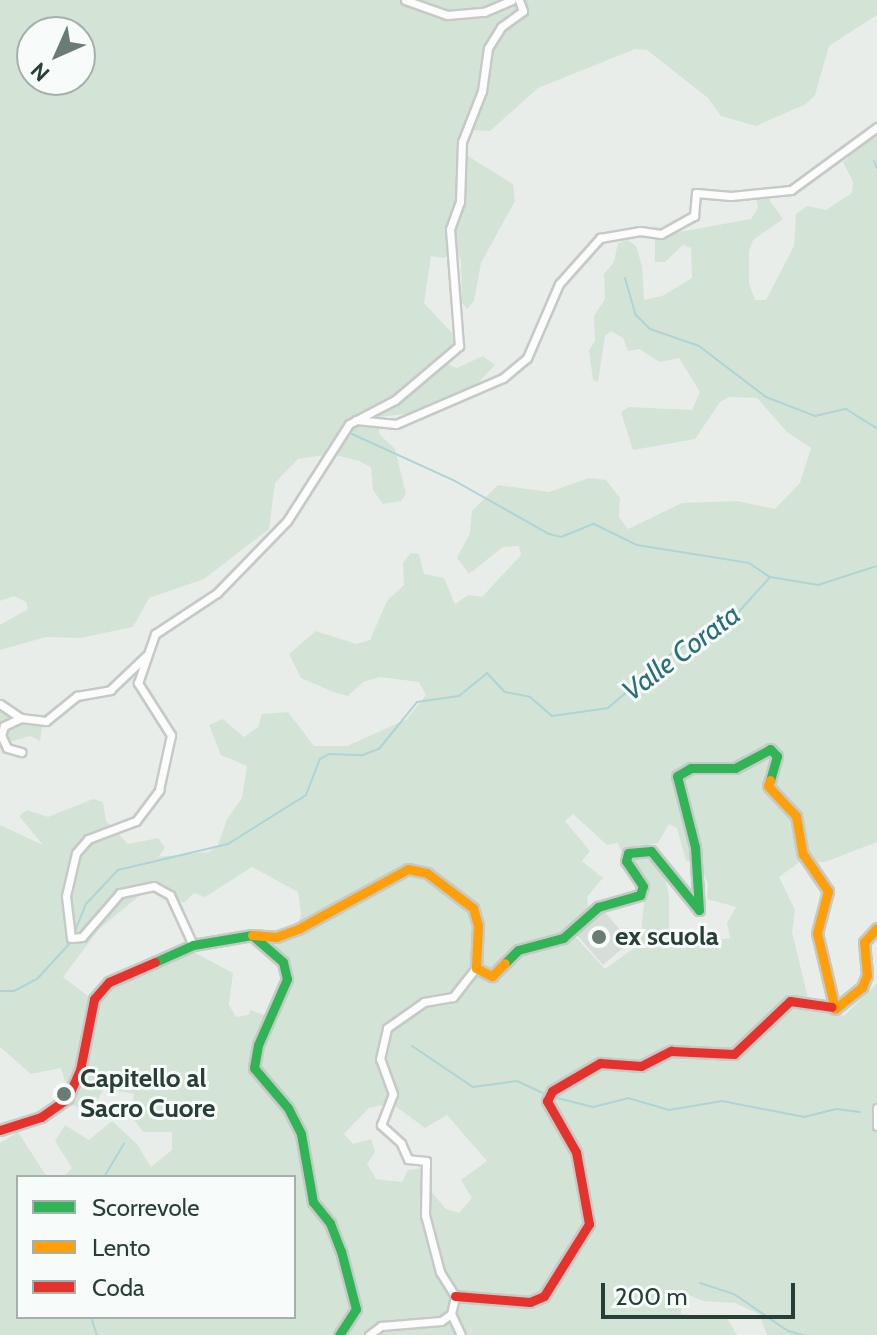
<!DOCTYPE html>
<html>
<head>
<meta charset="utf-8">
<style>
  body { margin:0 }
  #map { position:relative; width:877px; height:1335px; overflow:hidden; background:#e8edea; font-family:Cabin,sans-serif }
  div>[style] { position:absolute }
  [style*='--x'] { left:calc(var(--x)*1px); top:calc(var(--y)*1px); width:calc(var(--w)*1px); rotate:calc(var(--a)*1deg) }
  .built>* { inset:0; background:#d7deda; transform-origin:0 0 }
  .green>* { inset:0; background:#d3e4d7 }
  .stream>* { height:2px; margin:-1px; padding:0 1px; transform-origin:1px; border-radius:1px; background:#aed4d6 }
  .roads { filter:drop-shadow(2px 0 #c5cac7) drop-shadow(-2px 0 #c5cac7) drop-shadow(0 2px #c5cac7) drop-shadow(0 -2px #c5cac7) }
  .street>* { height:7px; margin:-3.5px; padding:0 3.5px; transform-origin:3.5px; border-radius:3.5px; background:#fcfcfc }
  .fast>* { height:9px; margin:-4.5px; padding:0 4.5px; transform-origin:4.5px; border-radius:4.5px; background:#30b455 }
  .slow>* { height:9px; margin:-4.5px; padding:0 4.5px; transform-origin:4.5px; border-radius:4.5px; background:#ff9f0a }
  .jam>* { height:9px; margin:-4.5px; padding:0 4.5px; transform-origin:4.5px; border-radius:4.5px; background:#e5322d }
  .dots>* { width:22px; height:22px; translate:-50% -50%; box-sizing:border-box; border:4px solid #f7fbf9; border-radius:50% }
  span { translate:-50% -50%; white-space:nowrap; text-align:center; line-height:1.15; -webkit-text-stroke:6px #f7fbf9; paint-order:stroke }
  .poi-label { font-size:26px; color:#273f36; font-weight:700 }
  .left { translate:0 -50%; text-align:left }
  .water-label { font-size:28px; color:#277075; font-style:italic }
  .legend { position:absolute; left:16px; top:1175px; width:280px; height:144px; box-sizing:border-box; background:#f7fbf9; border:2px solid #a4b0ab; margin:0; padding:10px 14px; list-style:none; font-size:24px; color:#273f36 }
  .legend li { display:flex; align-items:center; gap:16px; height:40px }
  .legend b { width:40px; border:2px solid #a4b0ab }
  .north { position:absolute; left:16px; top:16px; width:80px; height:80px; box-sizing:border-box; background:#f7fbf9; border:2px solid #a4b0ab; border-radius:50%; rotate:225deg; font-size:22px; font-weight:700; line-height:32px; text-align:center; color:#273f36 }
  .north::after { content:''; display:block; margin:auto; width:28px; height:36px; background:#6b7c75; clip-path:polygon(50% 0,100% 100%,50% 72%,0 100%) }
  .scale { position:absolute; left:601px; top:1283px; width:194px; height:36px; box-sizing:border-box; border:4px solid #273f36; border-top:0; padding-left:10px; font-size:24px; line-height:28px; white-space:nowrap; color:#273f36; -webkit-text-stroke:6px #f7fbf9; paint-order:stroke }
</style>
</head>
<body>
<div id="map">
  <div class="built">
    <i style="left:602px;top:909px;width:43px;height:36px;rotate:49deg"></i>
  </div>
  <div class="green">
    <i style="clip-path:polygon(evenodd,0 0,877px 0,877px 15px,829px 46px,815px 95px,806px 104px,756px 126px,721px 116px,708px 98px,647px 50px,635px 49px,538px 88px,490px 131px,468px 130px,458px 144px,463px 153px,513px 184px,515px 201px,481px 263px,474px 301px,467px 309px,462px 303px,461px 259px,455px 251px,444px 258px,431px 256px,424px 303px,453px 334px,456px 345px,449px 365px,457px 368px,483px 356px,495px 365px,470px 392px,422px 412px,379px 417px,379px 434px,395px 449px,406px 494px,401px 501px,383px 504px,373px 490px,371px 467px,359px 461px,331px 454px,298px 459px,275px 483px,269px 529px,204px 579px,149px 598px,133px 627px,80px 638px,46px 637px,0 650px,0 625px,28px 609px,26px 602px,14px 596px,0 601px,0 0,32px 32px,80px 32px,80px 80px,32px 80px,32px 32px)"></i>
    <i style="clip-path:polygon(evenodd,873px 135px,877px 137px,877px 842px,825px 862px,801px 861px,779px 877px,795px 910px,792px 932px,808px 998px,844px 1016px,877px 983px,877px 1335px,767px 1335px,759px 1314px,735px 1303px,703px 1301px,682px 1292px,681px 1314px,727px 1318px,737px 1335px,0 1335px,0 1143px,18px 1132px,47px 1177px,18px 1177px,18px 1317px,294px 1317px,294px 1177px,63px 1177px,72px 1168px,55px 1141px,65px 1125px,89px 1140px,112px 1121px,137px 1144px,151px 1167px,172px 1150px,172px 1132px,143px 1132px,131px 1116px,134px 1094px,104px 1088px,93px 1109px,73px 1106px,61px 1068px,31px 1074px,0 1047px,0 825px,43px 845px,19px 816px,27px 810px,48px 817px,93px 799px,103px 802px,106px 821px,128px 844px,158px 838px,165px 848px,158px 857px,209px 852px,218px 845px,227px 819px,242px 798px,247px 766px,221px 755px,209px 725px,223px 719px,244px 737px,258px 727px,262px 714px,288px 712px,314px 746px,347px 746px,407px 719px,426px 695px,419px 682px,380px 677px,363px 682px,348px 696px,336px 693px,301px 678px,289px 654px,316px 631px,356px 644px,370px 640px,387px 601px,404px 585px,403px 562px,411px 553px,419px 554px,424px 574px,444px 578px,455px 604px,468px 595px,482px 597px,521px 555px,519px 546px,503px 547px,469px 574px,457px 558px,470px 533px,472px 511px,498px 485px,549px 492px,589px 478px,606px 480px,620px 498px,619px 517px,628px 529px,682px 503px,737px 501px,775px 509px,800px 483px,811px 448px,787px 432px,757px 398px,729px 397px,720px 402px,695px 439px,633px 450px,621px 412px,629px 407px,692px 410px,700px 392px,679px 358px,660px 362px,639px 349px,628px 351px,623px 338px,611px 331px,605px 336px,598px 382px,593px 380px,589px 350px,595px 341px,594px 316px,605px 299px,604px 274px,614px 262px,618px 243px,627px 240px,636px 246px,642px 266px,644px 300px,662px 296px,692px 278px,691px 248px,683px 245px,665px 262px,655px 262px,655px 226px,674px 233px,751px 219px,758px 208px,756px 198px,768px 198px,783px 219px,753px 240px,749px 251px,749px 283px,755px 300px,766px 300px,794px 246px,796px 214px,807px 206px,826px 210px,852px 193px,853px 182px,843px 162px,873px 135px,573px 814px,607px 845px,618px 843px,623px 855px,632px 854px,631px 864px,646px 883px,640px 944px,605px 969px,571px 932px,590px 918px,587px 897px,603px 878px,582px 861px,590px 851px,565px 821px,573px 814px,873px 135px,669px 824px,677px 828px,686px 861px,697px 860px,708px 883px,707px 899px,736px 907px,727px 923px,730px 938px,672px 946px,669px 941px,669px 895px,663px 870px,648px 845px,658px 843px,669px 824px,873px 135px,252px 867px,298px 892px,301px 914px,296px 933px,264px 940px,289px 981px,272px 1018px,251px 1010px,248px 1015px,236px 1017px,229px 1005px,233px 973px,188px 949px,120px 976px,92px 999px,63px 977px,99px 929px,144px 892px,161px 892px,184px 903px,194px 893px,205px 897px,252px 867px,873px 135px,391px 1103px,425px 1128px,447px 1115px,487px 1161px,461px 1180px,472px 1198px,459px 1213px,446px 1209px,430px 1190px,422px 1168px,408px 1170px,402px 1182px,376px 1179px,367px 1164px,375px 1152px,371px 1139px,353px 1144px,344px 1134px,369px 1108px,391px 1103px)"></i>
    <i style="clip-path:polygon(0 702px,17px 716px,43px 721px,40px 741px,30px 736px,0 745px)"></i>
  </div>
  <div class="stream">
    <i style="--x:874;--y:161;--w:8;--a:67"></i>
    <i style="--x:625;--y:278;--w:37;--a:74"></i>
    <i style="--x:635;--y:314;--w:21;--a:45"></i>
    <i style="--x:650;--y:329;--w:52;--a:19.1"></i>
    <i style="--x:699;--y:346;--w:84;--a:37.3"></i>
    <i style="--x:766;--y:397;--w:53;--a:21.2"></i>
    <i style="--x:815;--y:416;--w:32;--a:-13"></i>
    <i style="--x:846;--y:409;--w:36;--a:32"></i>
    <i style="--x:352;--y:434;--w:113;--a:24.5"></i>
    <i style="--x:455;--y:481;--w:108;--a:29.4"></i>
    <i style="--x:549;--y:534;--w:12;--a:14"></i>
    <i style="--x:561;--y:537;--w:35;--a:-22"></i>
    <i style="--x:594;--y:524;--w:48;--a:26"></i>
    <i style="--x:637;--y:545;--w:113;--a:9.1"></i>
    <i style="--x:749;--y:563;--w:25;--a:34"></i>
    <i style="--x:73;--y:936;--w:35;--a:-68"></i>
    <i style="--x:86;--y:904;--w:47;--a:-46.7"></i>
    <i style="--x:118;--y:870;--w:113;--a:-13.3"></i>
    <i style="--x:228;--y:844;--w:92;--a:-32.1"></i>
    <i style="--x:306;--y:795;--w:39;--a:-69"></i>
    <i style="--x:320;--y:759;--w:10;--a:-29"></i>
    <i style="--x:329;--y:754;--w:34;--a:2"></i>
    <i style="--x:363;--y:755;--w:17;--a:-21"></i>
    <i style="--x:379;--y:749;--w:60;--a:-51"></i>
    <i style="--x:417;--y:702;--w:42;--a:-8.1"></i>
    <i style="--x:459;--y:696;--w:36;--a:-39"></i>
    <i style="--x:487;--y:673;--w:26;--a:47"></i>
    <i style="--x:505;--y:692;--w:25;--a:11"></i>
    <i style="--x:530;--y:697;--w:29;--a:41"></i>
    <i style="--x:552;--y:716;--w:57;--a:-8.1"></i>
    <i style="--x:608;--y:708;--w:83;--a:-40.6"></i>
    <i style="--x:671;--y:654;--w:74;--a:-30.7"></i>
    <i style="--x:735;--y:616;--w:52;--a:-48.1"></i>
    <i style="--x:770;--y:577;--w:49;--a:9.5"></i>
    <i style="--x:818;--y:585;--w:62;--a:-17.9"></i>
    <i style="--x:0;--y:991;--w:14;--a:0"></i>
    <i style="--x:14;--y:991;--w:26;--a:-28"></i>
    <i style="--x:37;--y:979;--w:50;--a:-47.4"></i>
    <i style="--x:412;--y:1046;--w:73;--a:33.9"></i>
    <i style="--x:473;--y:1087;--w:44;--a:-7.8"></i>
    <i style="--x:517;--y:1081;--w:33;--a:25"></i>
    <i style="--x:553;--y:1097;--w:41;--a:14"></i>
    <i style="--x:593;--y:1107;--w:36;--a:-14"></i>
    <i style="--x:628;--y:1098;--w:43;--a:16.3"></i>
    <i style="--x:669;--y:1110;--w:54;--a:-9.6"></i>
    <i style="--x:722;--y:1101;--w:84;--a:11"></i>
    <i style="--x:804;--y:1117;--w:33;--a:-14"></i>
    <i style="--x:836;--y:1109;--w:24;--a:7"></i>
    <i style="--x:104;--y:1177;--w:39;--a:-59"></i>
    <i style="--x:700;--y:1283;--w:36;--a:18"></i>
    <i style="--x:734;--y:1294;--w:65;--a:34.4"></i>
    <i style="--x:788;--y:1331;--w:16;--a:15"></i>
    <i style="--x:91;--y:1317;--w:19;--a:72"></i>
  </div>
  <div class="roads">
    <div class="street">
      <i style="--x:405;--y:0;--w:45;--a:19.7"></i>
      <i style="--x:447;--y:15;--w:37;--a:-5"></i>
      <i style="--x:484;--y:12;--w:30;--a:-23"></i>
      <i style="--x:356;--y:420;--w:40;--a:5.7"></i>
      <i style="--x:396;--y:424;--w:116;--a:-23.3"></i>
      <i style="--x:503;--y:378;--w:31;--a:-40"></i>
      <i style="--x:527;--y:358;--w:81;--a:-66.6"></i>
      <i style="--x:559;--y:284;--w:62;--a:-48.3"></i>
      <i style="--x:600;--y:238;--w:41;--a:-9.9"></i>
      <i style="--x:640;--y:231;--w:21;--a:8"></i>
      <i style="--x:661;--y:234;--w:38;--a:-29"></i>
      <i style="--x:694;--y:216;--w:23;--a:-85"></i>
      <i style="--x:696;--y:193;--w:35;--a:5"></i>
      <i style="--x:731;--y:196;--w:60;--a:-5.7"></i>
      <i style="--x:791;--y:190;--w:107;--a:-36.2"></i>
      <i style="--x:0;--y:704;--w:25;--a:34"></i>
      <i style="--x:21;--y:718;--w:25;--a:7"></i>
      <i style="--x:46;--y:721;--w:40;--a:-39"></i>
      <i style="--x:77;--y:696;--w:34;--a:-10"></i>
      <i style="--x:110;--y:690;--w:50;--a:-43.4"></i>
      <i style="--x:21;--y:718;--w:19;--a:155"></i>
      <i style="--x:4;--y:726;--w:9;--a:108"></i>
      <i style="--x:1;--y:735;--w:14;--a:65"></i>
      <i style="--x:7;--y:748;--w:15;--a:16"></i>
      <i style="--x:193;--y:945;--w:55;--a:-114.7"></i>
      <i style="--x:170;--y:895;--w:18;--a:-151"></i>
      <i style="--x:154;--y:886;--w:35;--a:168"></i>
      <i style="--x:120;--y:893;--w:58;--a:130.8"></i>
      <i style="--x:82;--y:937;--w:11;--a:175"></i>
      <i style="--x:71;--y:938;--w:42;--a:-96.8"></i>
      <i style="--x:66;--y:896;--w:44;--a:-76.9"></i>
      <i style="--x:76;--y:853;--w:18;--a:-49"></i>
      <i style="--x:88;--y:839;--w:51;--a:-20.6"></i>
      <i style="--x:136;--y:821;--w:39;--a:-53"></i>
      <i style="--x:159;--y:790;--w:56;--a:-77.7"></i>
      <i style="--x:171;--y:735;--w:62;--a:-122.4"></i>
      <i style="--x:138;--y:683;--w:52;--a:-70.9"></i>
      <i style="--x:155;--y:634;--w:74;--a:-33.5"></i>
      <i style="--x:217;--y:593;--w:100;--a:-45.8"></i>
      <i style="--x:287;--y:521;--w:115;--a:-57.4"></i>
      <i style="--x:349;--y:424;--w:52;--a:-27.6"></i>
      <i style="--x:395;--y:400;--w:84;--a:-40.2"></i>
      <i style="--x:459;--y:346;--w:117;--a:-94.4"></i>
      <i style="--x:450;--y:229;--w:29;--a:-70"></i>
      <i style="--x:460;--y:202;--w:60;--a:-88.1"></i>
      <i style="--x:462;--y:142;--w:55;--a:-68.6"></i>
      <i style="--x:482;--y:91;--w:43;--a:-82.1"></i>
      <i style="--x:488;--y:48;--w:25;--a:-58"></i>
      <i style="--x:501;--y:27;--w:27;--a:-36"></i>
      <i style="--x:523;--y:11;--w:12;--a:-110"></i>
      <i style="--x:877;--y:1108;--w:18;--a:90"></i>
      <i style="--x:369;--y:1335;--w:15;--a:-37"></i>
      <i style="--x:381;--y:1326;--w:60;--a:-4.8"></i>
      <i style="--x:441;--y:1321;--w:12;--a:-35"></i>
      <i style="--x:461;--y:1335;--w:23;--a:-115"></i>
      <i style="--x:451;--y:1314;--w:18;--a:-77"></i>
      <i style="--x:455;--y:1296;--w:28;--a:-122"></i>
      <i style="--x:440;--y:1272;--w:59;--a:-104.7"></i>
      <i style="--x:425;--y:1215;--w:54;--a:-88.9"></i>
      <i style="--x:426;--y:1161;--w:18;--a:-174"></i>
      <i style="--x:408;--y:1159;--w:17;--a:-114"></i>
      <i style="--x:401;--y:1143;--w:27;--a:-138"></i>
      <i style="--x:381;--y:1125;--w:33;--a:-69"></i>
      <i style="--x:393;--y:1094;--w:37;--a:-110"></i>
      <i style="--x:380;--y:1059;--w:32;--a:-77"></i>
      <i style="--x:387;--y:1028;--w:45;--a:-35.1"></i>
      <i style="--x:424;--y:1002;--w:29;--a:-10"></i>
      <i style="--x:453;--y:997;--w:37;--a:-52"></i>
    </div>
    <div class="fast">
      <i style="--x:155;--y:962;--w:42;--a:-24.1"></i>
      <i style="--x:193;--y:945;--w:60;--a:-9.6"></i>
      <i style="--x:252;--y:935;--w:41;--a:41.1"></i>
      <i style="--x:283;--y:962;--w:17;--a:77"></i>
      <i style="--x:287;--y:979;--w:72;--a:113.7"></i>
      <i style="--x:258;--y:1045;--w:23;--a:100"></i>
      <i style="--x:254;--y:1068;--w:52;--a:49.6"></i>
      <i style="--x:288;--y:1108;--w:29;--a:63"></i>
      <i style="--x:301;--y:1134;--w:69;--a:80"></i>
      <i style="--x:313;--y:1202;--w:27;--a:51"></i>
      <i style="--x:330;--y:1223;--w:30;--a:69"></i>
      <i style="--x:341;--y:1251;--w:60;--a:75.5"></i>
      <i style="--x:356;--y:1309;--w:31;--a:123"></i>
      <i style="--x:505;--y:963;--w:18;--a:-45"></i>
      <i style="--x:518;--y:950;--w:47;--a:-14.9"></i>
      <i style="--x:563;--y:938;--w:47;--a:-41.5"></i>
      <i style="--x:598;--y:907;--w:44;--a:-15.9"></i>
      <i style="--x:640;--y:895;--w:9;--a:-72"></i>
      <i style="--x:643;--y:886;--w:30;--a:-124"></i>
      <i style="--x:626;--y:861;--w:8;--a:-76"></i>
      <i style="--x:628;--y:853;--w:23;--a:-5"></i>
      <i style="--x:651;--y:851;--w:76;--a:50.9"></i>
      <i style="--x:699;--y:910;--w:63;--a:-93.6"></i>
      <i style="--x:695;--y:847;--w:73;--a:-104.2"></i>
      <i style="--x:677;--y:776;--w:16;--a:-30"></i>
      <i style="--x:691;--y:768;--w:44;--a:0"></i>
      <i style="--x:735;--y:768;--w:40;--a:-28"></i>
      <i style="--x:770;--y:749;--w:10;--a:45"></i>
      <i style="--x:777;--y:756;--w:25;--a:106"></i>
    </div>
    <div class="slow">
      <i style="--x:770;--y:780;--w:6;--a:108"></i>
      <i style="--x:768;--y:786;--w:41;--a:47"></i>
      <i style="--x:796;--y:816;--w:39;--a:80"></i>
      <i style="--x:803;--y:854;--w:45;--a:56"></i>
      <i style="--x:828;--y:891;--w:43;--a:104.7"></i>
      <i style="--x:817;--y:933;--w:78;--a:76.7"></i>
      <i style="--x:835;--y:1009;--w:35;--a:-39"></i>
      <i style="--x:862;--y:987;--w:13;--a:-67"></i>
      <i style="--x:867;--y:975;--w:33;--a:-95"></i>
      <i style="--x:864;--y:942;--w:19;--a:-47"></i>
      <i style="--x:252;--y:935;--w:24;--a:5"></i>
      <i style="--x:276;--y:937;--w:23;--a:-20"></i>
      <i style="--x:298;--y:929;--w:125;--a:-28.6"></i>
      <i style="--x:408;--y:869;--w:19;--a:12"></i>
      <i style="--x:427;--y:873;--w:58;--a:37.3"></i>
      <i style="--x:473;--y:908;--w:18;--a:74"></i>
      <i style="--x:478;--y:925;--w:43;--a:92.7"></i>
      <i style="--x:476;--y:968;--w:18;--a:27"></i>
      <i style="--x:492;--y:976;--w:18;--a:-45"></i>
    </div>
    <div class="jam">
      <i style="--x:0;--y:1130;--w:43;--a:-17.6"></i>
      <i style="--x:41;--y:1117;--w:32;--a:-35"></i>
      <i style="--x:67;--y:1099;--w:32;--a:-66"></i>
      <i style="--x:80;--y:1070;--w:72;--a:-78.8"></i>
      <i style="--x:94;--y:999;--w:23;--a:-49"></i>
      <i style="--x:109;--y:982;--w:50;--a:-23.5"></i>
      <i style="--x:455;--y:1296;--w:75;--a:4.6"></i>
      <i style="--x:530;--y:1302;--w:15;--a:-23"></i>
      <i style="--x:544;--y:1296;--w:85;--a:-58"></i>
      <i style="--x:589;--y:1224;--w:73;--a:-100.2"></i>
      <i style="--x:576;--y:1152;--w:59;--a:-119.6"></i>
      <i style="--x:547;--y:1101;--w:11;--a:-63"></i>
      <i style="--x:552;--y:1091;--w:56;--a:-30.3"></i>
      <i style="--x:600;--y:1063;--w:41;--a:4.2"></i>
      <i style="--x:641;--y:1066;--w:34;--a:-27"></i>
      <i style="--x:671;--y:1051;--w:63;--a:2.7"></i>
      <i style="--x:734;--y:1054;--w:77;--a:-43.4"></i>
      <i style="--x:790;--y:1001;--w:42;--a:8.1"></i>
    </div>
  </div>
  <div class="dots">
    <i style="left:599px;top:937px;background:#6b7c75"></i>
    <i style="left:64px;top:1094px;background:#6b7c75"></i>
  </div>
  <div class="poi-label">
    <span class="left" style="left:615px;top:937px">ex scuola</span>
    <span class="left" style="left:80px;top:1094px">Capitello al<br>Sacro Cuore</span>
  </div>
  <div class="water-label">
    <span style="left:681px;top:652px;rotate:-37deg">Valle Corata</span>
  </div>
  <ul class="legend">
  <li><b style="height:10px;background:#30b455"></b>Scorrevole</li>
  <li><b style="height:10px;background:#ff9f0a"></b>Lento</li>
  <li><b style="height:10px;background:#e5322d"></b>Coda</li>
  </ul>
  <div class="north">N</div>
  <div class="scale">200 m</div>
</div>
</body>
</html>
